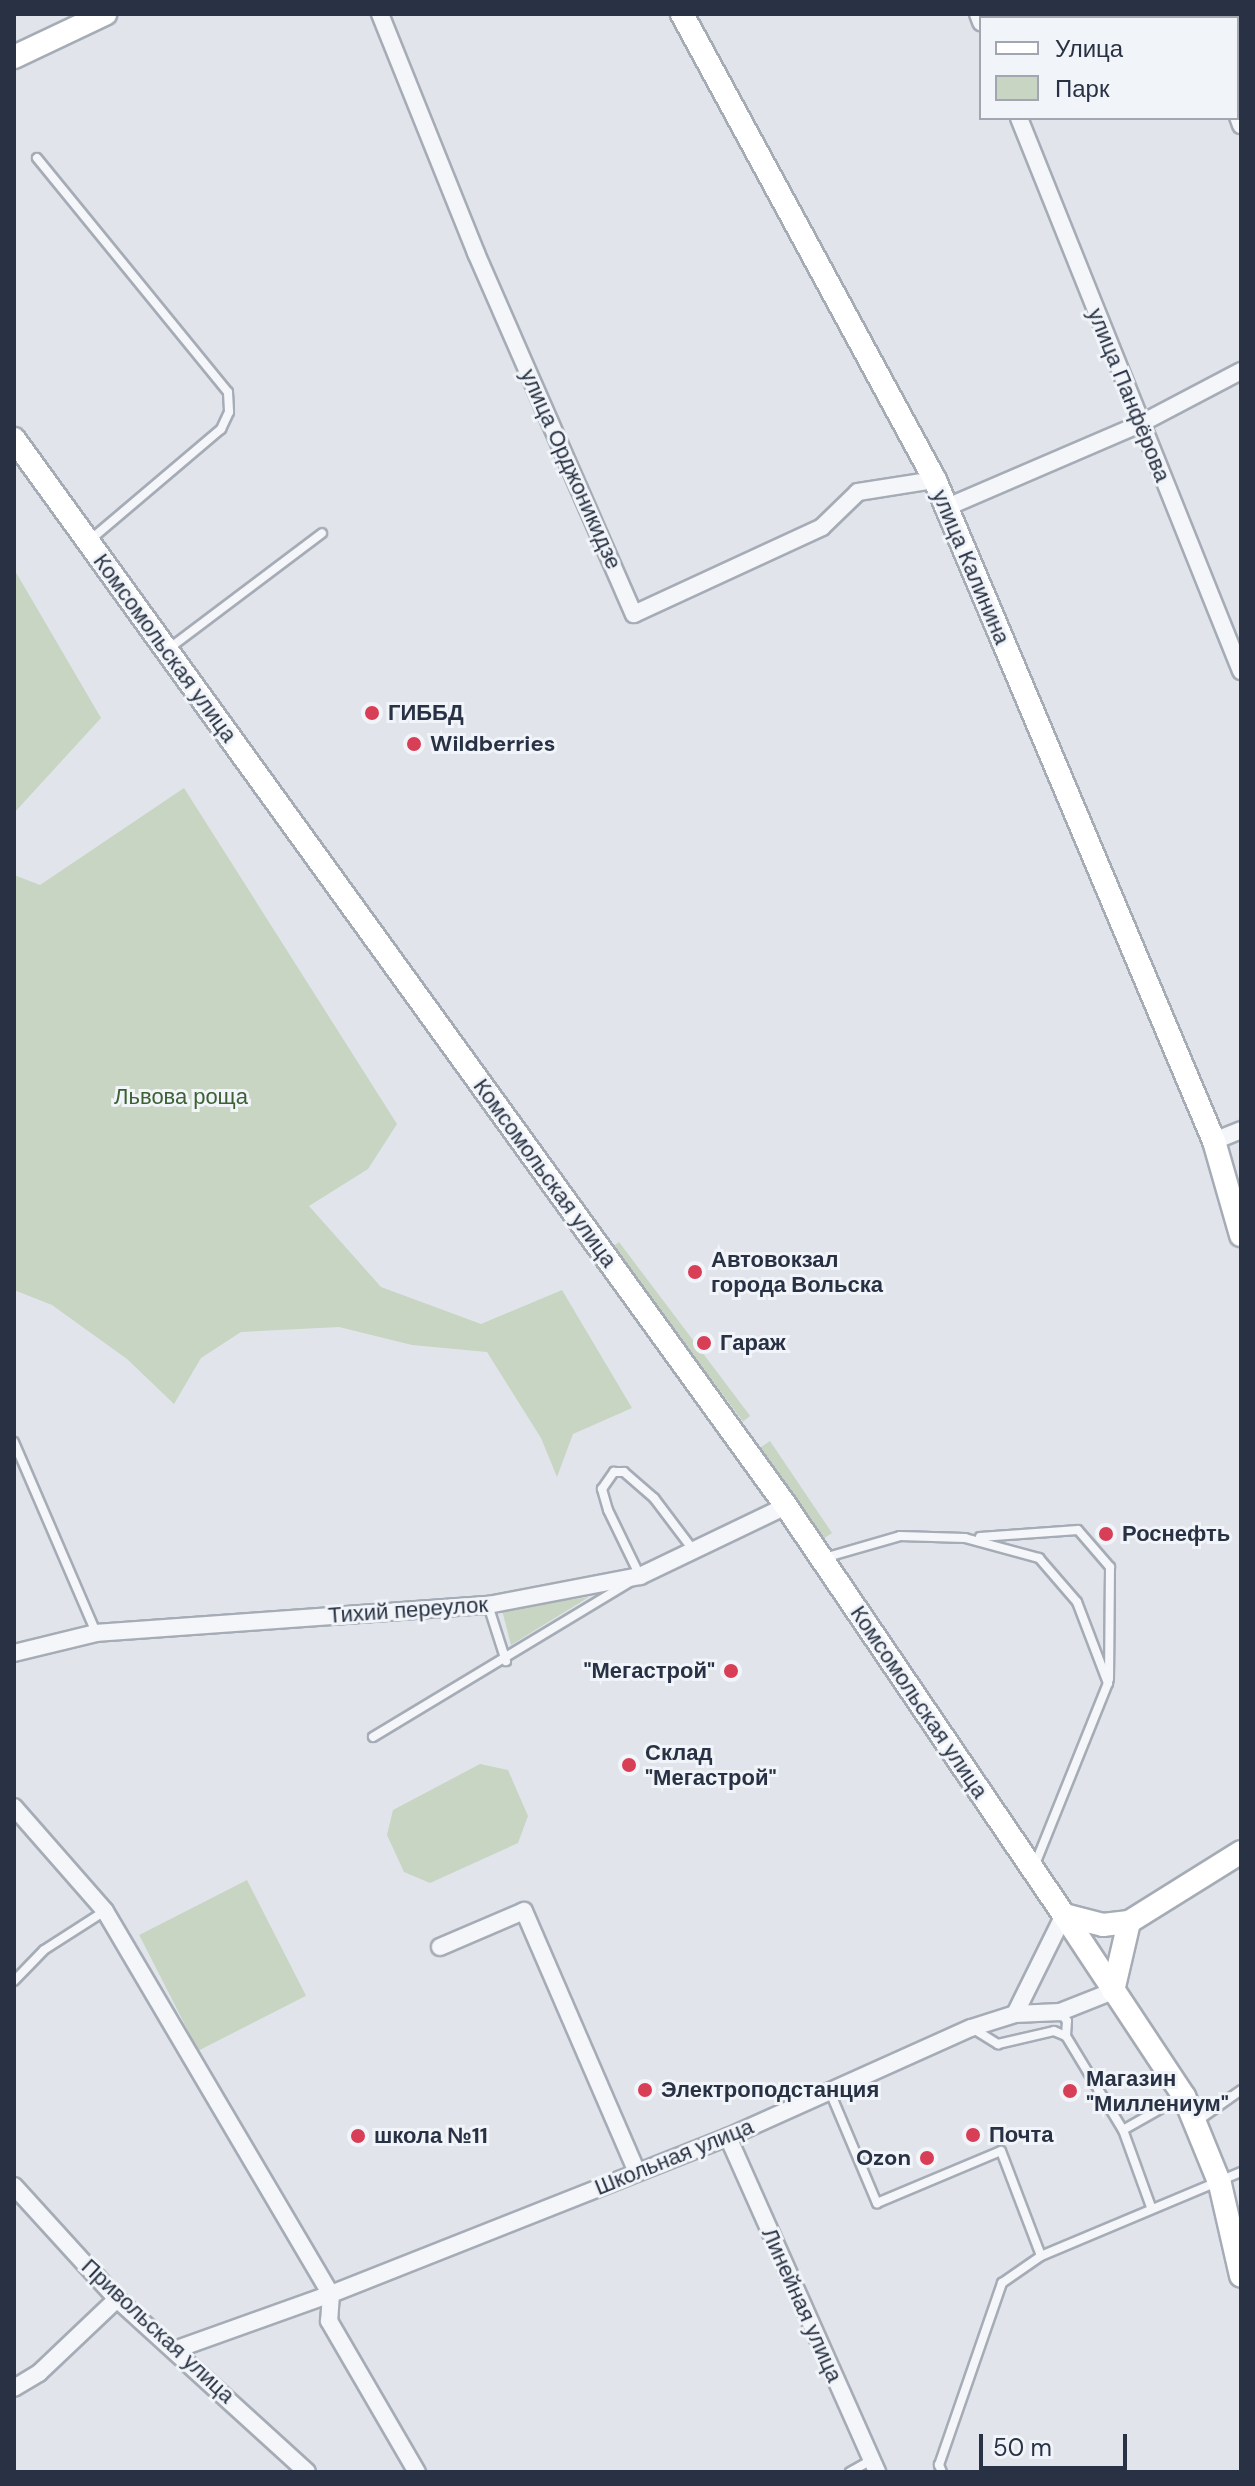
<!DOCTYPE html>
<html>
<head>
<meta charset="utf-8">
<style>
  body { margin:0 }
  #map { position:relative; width:1255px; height:2486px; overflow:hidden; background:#e1e5eb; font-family:"DM Sans",sans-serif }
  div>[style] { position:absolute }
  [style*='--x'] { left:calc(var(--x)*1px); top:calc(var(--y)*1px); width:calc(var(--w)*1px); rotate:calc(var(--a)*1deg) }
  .green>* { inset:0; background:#c7d5c2; transform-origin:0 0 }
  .roads { filter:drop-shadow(2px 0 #a6acb6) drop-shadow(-2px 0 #a6acb6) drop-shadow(0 2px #a6acb6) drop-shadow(0 -2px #a6acb6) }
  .lane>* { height:8px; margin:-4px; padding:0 4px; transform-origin:4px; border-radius:4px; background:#f4f6f9 }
  .street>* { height:16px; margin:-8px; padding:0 8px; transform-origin:8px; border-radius:8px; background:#f4f6f9 }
  .secondary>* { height:22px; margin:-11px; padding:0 11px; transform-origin:11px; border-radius:11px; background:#fff }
  .dots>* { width:22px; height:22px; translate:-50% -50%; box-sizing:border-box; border:4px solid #f1f4f8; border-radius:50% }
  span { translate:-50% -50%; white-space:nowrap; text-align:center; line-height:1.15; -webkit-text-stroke:6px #f1f4f8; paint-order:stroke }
  .street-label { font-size:22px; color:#283244 }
  .poi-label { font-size:22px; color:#283244; font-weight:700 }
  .left { translate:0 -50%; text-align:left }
  .right { translate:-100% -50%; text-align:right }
  .park-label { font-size:22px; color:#3d6134 }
  .frame { position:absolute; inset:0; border:16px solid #283244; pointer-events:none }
  .legend { position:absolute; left:979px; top:16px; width:260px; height:104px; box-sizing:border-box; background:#f1f4f8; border:2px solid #a1a6b0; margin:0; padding:10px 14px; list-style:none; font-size:24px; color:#283244 }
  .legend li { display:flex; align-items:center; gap:16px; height:40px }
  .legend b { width:40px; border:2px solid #a1a6b0 }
  .scale { position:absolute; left:979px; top:2434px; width:148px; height:36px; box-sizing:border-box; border:4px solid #283244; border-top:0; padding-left:10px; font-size:24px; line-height:28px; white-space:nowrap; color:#283244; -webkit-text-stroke:6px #f1f4f8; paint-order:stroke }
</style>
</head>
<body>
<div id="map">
  <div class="green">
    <i style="clip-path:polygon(14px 569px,101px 718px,14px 813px)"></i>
    <i style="clip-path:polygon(184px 788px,397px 1124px,368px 1169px,309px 1206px,381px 1287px,481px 1324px,562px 1290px,632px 1408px,573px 1434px,557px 1477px,541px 1438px,487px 1352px,412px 1345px,339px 1327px,241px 1332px,201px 1358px,174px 1404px,127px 1359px,52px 1305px,14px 1290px,14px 875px,40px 885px)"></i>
    <i style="left:619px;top:1242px;width:218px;height:9px;rotate:53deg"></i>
    <i style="left:770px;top:1441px;width:111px;height:13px;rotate:56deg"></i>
    <i style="clip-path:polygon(589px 1597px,511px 1645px,502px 1610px)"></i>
    <i style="clip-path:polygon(480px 1764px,508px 1770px,528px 1816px,518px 1843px,430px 1883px,404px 1872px,387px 1835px,393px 1810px)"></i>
    <i style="left:247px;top:1880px;width:130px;height:121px;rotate:63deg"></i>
  </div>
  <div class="roads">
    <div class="lane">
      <i style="--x:37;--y:158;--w:302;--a:50.8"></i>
      <i style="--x:228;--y:392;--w:20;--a:87"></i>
      <i style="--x:229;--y:412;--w:19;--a:115"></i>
      <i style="--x:221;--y:429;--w:173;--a:139.7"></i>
      <i style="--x:167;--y:650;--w:194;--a:-37"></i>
      <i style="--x:14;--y:1442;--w:207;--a:66.7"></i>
      <i style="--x:980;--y:1537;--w:98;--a:-4.1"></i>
      <i style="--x:1078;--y:1530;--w:49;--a:49.1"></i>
      <i style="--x:1110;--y:1567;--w:112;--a:90.5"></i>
      <i style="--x:824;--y:1558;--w:79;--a:-16.1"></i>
      <i style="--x:900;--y:1536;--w:65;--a:1.8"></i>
      <i style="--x:965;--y:1538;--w:77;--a:15.1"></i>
      <i style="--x:1039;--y:1558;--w:58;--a:49.2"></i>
      <i style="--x:1077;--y:1602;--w:87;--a:69.1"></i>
      <i style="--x:1108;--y:1683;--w:196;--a:111.9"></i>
      <i style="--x:488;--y:1605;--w:59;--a:72.2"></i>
      <i style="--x:373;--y:1737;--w:312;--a:-31.1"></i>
      <i style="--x:640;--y:1576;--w:73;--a:-115.9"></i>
      <i style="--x:608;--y:1510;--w:22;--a:-106"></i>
      <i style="--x:602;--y:1489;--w:21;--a:-55"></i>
      <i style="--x:614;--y:1472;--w:10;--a:0"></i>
      <i style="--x:624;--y:1472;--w:40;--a:41"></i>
      <i style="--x:654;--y:1498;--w:66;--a:53"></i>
      <i style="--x:14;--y:1981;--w:43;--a:-45.9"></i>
      <i style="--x:44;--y:1950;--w:72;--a:-32.6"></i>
      <i style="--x:1060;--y:2012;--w:11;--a:52"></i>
      <i style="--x:1067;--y:2021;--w:15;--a:94"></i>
      <i style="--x:972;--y:2028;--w:31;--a:32"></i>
      <i style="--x:998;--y:2044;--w:57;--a:-13.1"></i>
      <i style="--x:1054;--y:2031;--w:13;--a:23"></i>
      <i style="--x:1066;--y:2036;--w:110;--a:58.8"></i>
      <i style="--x:1123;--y:2130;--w:82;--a:70"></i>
      <i style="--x:830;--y:2092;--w:121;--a:67.1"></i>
      <i style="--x:877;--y:2203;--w:134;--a:-22.8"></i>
      <i style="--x:1001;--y:2151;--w:112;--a:69.1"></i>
      <i style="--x:1196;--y:2122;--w:55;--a:-35.4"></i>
      <i style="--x:1123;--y:2130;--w:69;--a:-29.5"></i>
      <i style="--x:850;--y:2472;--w:23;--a:-29"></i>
      <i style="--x:942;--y:2472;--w:8;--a:-113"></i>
      <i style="--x:939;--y:2465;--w:193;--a:-70.9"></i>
      <i style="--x:1002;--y:2283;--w:47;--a:-34.7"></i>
      <i style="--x:1041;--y:2256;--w:217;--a:-22.8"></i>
    </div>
    <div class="street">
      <i style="--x:380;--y:14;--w:258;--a:68.1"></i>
      <i style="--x:476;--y:253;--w:394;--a:66.4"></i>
      <i style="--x:634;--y:614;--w:207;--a:-24.8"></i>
      <i style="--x:822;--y:527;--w:50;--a:-44.2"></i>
      <i style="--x:858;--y:492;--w:78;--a:-8.9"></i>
      <i style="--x:978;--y:14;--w:9;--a:69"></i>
      <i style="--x:1200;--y:14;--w:4;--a:76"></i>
      <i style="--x:1237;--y:114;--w:12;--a:70"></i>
      <i style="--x:1019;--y:118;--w:596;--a:68.13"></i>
      <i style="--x:945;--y:508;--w:212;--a:-23.3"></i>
      <i style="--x:1140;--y:424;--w:114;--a:-27.7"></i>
      <i style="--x:1214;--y:1141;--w:29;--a:-22"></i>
      <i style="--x:14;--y:1653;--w:84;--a:-13.7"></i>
      <i style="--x:96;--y:1633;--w:393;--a:-4.1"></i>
      <i style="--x:488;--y:1605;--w:155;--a:-10.8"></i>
      <i style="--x:640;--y:1576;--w:162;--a:-25.6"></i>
      <i style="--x:14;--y:1807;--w:138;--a:48.8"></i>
      <i style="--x:105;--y:1911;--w:445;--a:59.5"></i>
      <i style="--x:331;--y:2294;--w:27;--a:94"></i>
      <i style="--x:329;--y:2321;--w:175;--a:59.8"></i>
      <i style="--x:440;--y:1947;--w:91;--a:-23.2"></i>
      <i style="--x:524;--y:1911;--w:284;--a:66.6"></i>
      <i style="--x:1015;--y:2014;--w:110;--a:-63.7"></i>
      <i style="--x:728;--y:2137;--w:367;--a:66"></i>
      <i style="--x:14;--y:2186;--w:153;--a:47.7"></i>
      <i style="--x:117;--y:2299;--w:257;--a:42.3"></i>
      <i style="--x:177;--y:2349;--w:164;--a:-19.7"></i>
      <i style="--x:331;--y:2294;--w:427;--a:-21.6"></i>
      <i style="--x:728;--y:2137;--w:266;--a:-24.2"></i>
      <i style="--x:971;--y:2028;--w:46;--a:-17.7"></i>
      <i style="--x:1015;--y:2014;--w:45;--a:-2.5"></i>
      <i style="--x:1060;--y:2012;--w:57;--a:-21.6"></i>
      <i style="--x:14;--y:2388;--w:29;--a:-31"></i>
      <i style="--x:39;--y:2373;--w:108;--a:-43.5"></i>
    </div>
    <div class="secondary">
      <i style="--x:682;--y:14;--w:530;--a:61.5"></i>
      <i style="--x:935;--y:480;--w:717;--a:67.12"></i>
      <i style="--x:1214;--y:1141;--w:98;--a:74"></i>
      <i style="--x:14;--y:57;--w:101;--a:-25.3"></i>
      <i style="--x:14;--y:439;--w:1317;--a:54.11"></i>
      <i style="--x:786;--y:1506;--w:495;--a:55.8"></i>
      <i style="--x:1064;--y:1915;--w:217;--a:56.5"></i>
      <i style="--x:1184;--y:2096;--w:95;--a:67.8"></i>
      <i style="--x:1220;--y:2184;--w:94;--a:77.1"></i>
      <i style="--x:1064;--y:1915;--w:40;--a:14.4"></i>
      <i style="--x:1103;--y:1925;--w:26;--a:-7"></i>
      <i style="--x:1129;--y:1922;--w:132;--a:-32"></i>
      <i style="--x:1113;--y:1991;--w:71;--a:-76.9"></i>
    </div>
  </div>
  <div class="dots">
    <i style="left:372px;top:713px;background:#d83e56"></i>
    <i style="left:414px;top:744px;background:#d83e56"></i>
    <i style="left:695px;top:1272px;background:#d83e56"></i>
    <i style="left:704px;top:1343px;background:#d83e56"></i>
    <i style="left:1106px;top:1534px;background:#d83e56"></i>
    <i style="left:731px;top:1671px;background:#d83e56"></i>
    <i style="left:629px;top:1765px;background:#d83e56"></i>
    <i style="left:645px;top:2090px;background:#d83e56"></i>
    <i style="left:1070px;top:2091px;background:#d83e56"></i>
    <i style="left:973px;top:2135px;background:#d83e56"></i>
    <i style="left:358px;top:2136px;background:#d83e56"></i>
    <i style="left:927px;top:2158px;background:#d83e56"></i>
  </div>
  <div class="street-label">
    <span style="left:1129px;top:395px;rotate:68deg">улица Панфёрова</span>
    <span style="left:571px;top:469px;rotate:66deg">улица Орджоникидзе</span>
    <span style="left:971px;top:567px;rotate:67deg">улица Калинина</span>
    <span style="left:165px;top:648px;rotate:54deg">Комсомольская улица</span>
    <span style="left:545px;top:1173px;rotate:54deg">Комсомольская улица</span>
    <span style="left:408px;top:1610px;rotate:-4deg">Тихий переулок</span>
    <span style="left:919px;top:1702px;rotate:56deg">Комсомольская улица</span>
    <span style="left:674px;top:2157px;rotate:-22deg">Школьная улица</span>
    <span style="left:802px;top:2305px;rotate:66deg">Линейная улица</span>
    <span style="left:158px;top:2331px;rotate:43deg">Привольская улица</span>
  </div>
  <div class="poi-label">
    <span class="left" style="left:388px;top:713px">ГИББД</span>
    <span class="left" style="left:430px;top:744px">Wildberries</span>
    <span class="left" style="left:711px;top:1272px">Автовокзал<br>города Вольска</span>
    <span class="left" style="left:720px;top:1343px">Гараж</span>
    <span class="left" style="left:1122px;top:1534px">Роснефть</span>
    <span class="right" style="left:715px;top:1671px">"Мегастрой"</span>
    <span class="left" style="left:645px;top:1765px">Склад<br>"Мегастрой"</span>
    <span class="left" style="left:1086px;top:2091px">Магазин<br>"Миллениум"</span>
    <span class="left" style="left:661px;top:2090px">Электроподстанция</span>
    <span class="left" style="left:989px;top:2135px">Почта</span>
    <span class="left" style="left:374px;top:2136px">школа №11</span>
    <span class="right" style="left:911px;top:2158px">Ozon</span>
  </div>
  <div class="park-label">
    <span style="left:181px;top:1097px">Львова роща</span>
  </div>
  <div class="frame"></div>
  <ul class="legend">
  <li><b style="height:10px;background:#fff"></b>Улица</li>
  <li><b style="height:22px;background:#c7d5c2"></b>Парк</li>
  </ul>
  <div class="scale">50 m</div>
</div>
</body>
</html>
